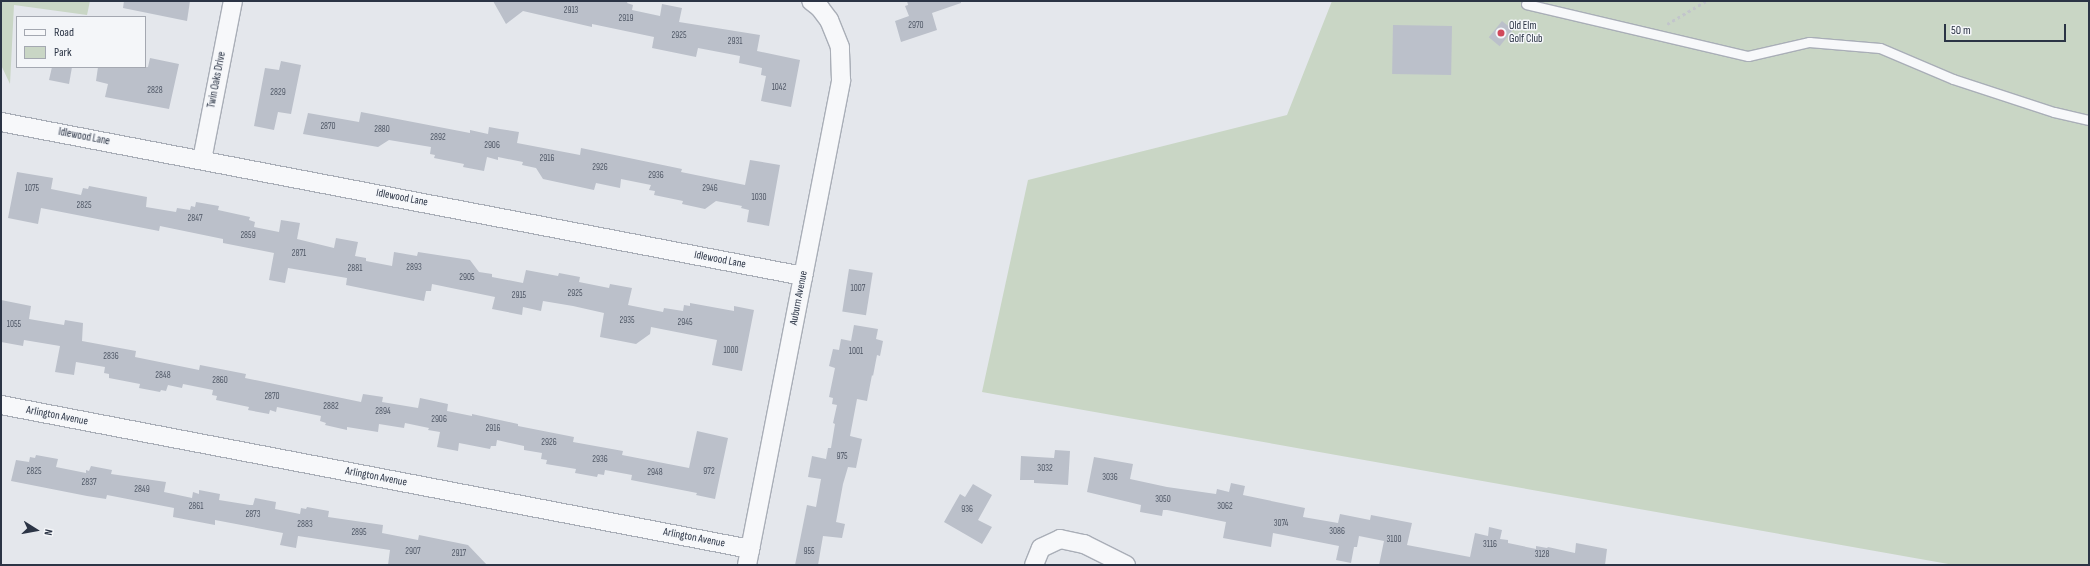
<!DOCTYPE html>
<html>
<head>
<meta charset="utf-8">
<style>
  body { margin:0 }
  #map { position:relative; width:2090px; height:566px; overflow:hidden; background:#e4e7ec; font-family:"Sofia Sans Condensed",sans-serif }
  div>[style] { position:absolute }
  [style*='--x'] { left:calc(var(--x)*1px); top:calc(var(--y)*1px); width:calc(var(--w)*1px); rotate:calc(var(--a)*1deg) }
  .green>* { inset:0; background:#c9d6c5 }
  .building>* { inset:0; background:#bbc0ca; transform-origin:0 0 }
  .path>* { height:2.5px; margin-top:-1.25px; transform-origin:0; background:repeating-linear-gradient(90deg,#c2c5cb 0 3px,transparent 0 6px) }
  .roads { filter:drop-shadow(1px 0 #a9aeb7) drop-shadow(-1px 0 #a9aeb7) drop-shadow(0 1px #a9aeb7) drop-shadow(0 -1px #a9aeb7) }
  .lane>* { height:9px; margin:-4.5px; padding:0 4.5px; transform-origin:4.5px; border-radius:4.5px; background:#f7f8fa }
  .street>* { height:18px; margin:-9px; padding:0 9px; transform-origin:9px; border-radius:9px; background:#f7f8fa }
  .dots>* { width:11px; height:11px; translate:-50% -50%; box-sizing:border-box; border:2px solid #f4f6f9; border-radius:50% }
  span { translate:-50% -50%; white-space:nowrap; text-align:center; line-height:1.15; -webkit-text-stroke:3px #f4f6f9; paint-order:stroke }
  .number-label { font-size:9px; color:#4f5766 }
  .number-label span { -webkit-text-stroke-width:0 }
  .poi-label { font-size:11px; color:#2b3445 }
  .left { translate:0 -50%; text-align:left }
  .street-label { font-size:11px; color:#2b3445 }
  .frame { position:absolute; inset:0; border:2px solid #2b3445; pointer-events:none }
  .legend { position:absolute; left:16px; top:16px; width:130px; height:52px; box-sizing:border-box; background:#f4f6f9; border:1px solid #a4a8b1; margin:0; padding:5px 7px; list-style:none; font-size:12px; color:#2b3445 }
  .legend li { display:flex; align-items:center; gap:8px; height:20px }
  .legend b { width:20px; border:1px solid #a4a8b1 }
  .north { position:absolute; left:16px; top:510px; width:40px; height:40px; -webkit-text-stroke:3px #f4f6f9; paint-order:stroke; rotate:101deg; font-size:11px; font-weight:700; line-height:16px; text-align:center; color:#2b3445 }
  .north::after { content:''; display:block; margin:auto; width:14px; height:18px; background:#2b3445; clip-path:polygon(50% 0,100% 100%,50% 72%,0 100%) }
  .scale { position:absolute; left:1944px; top:24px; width:122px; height:18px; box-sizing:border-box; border:2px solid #2b3445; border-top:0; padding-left:5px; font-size:12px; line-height:14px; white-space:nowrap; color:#2b3445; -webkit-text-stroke:3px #f4f6f9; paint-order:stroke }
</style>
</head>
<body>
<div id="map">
  <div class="green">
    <i style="clip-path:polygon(1px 1px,90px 1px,87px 15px,14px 5px,10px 84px,1px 65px)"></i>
    <i style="clip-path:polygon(1332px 1px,2089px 1px,2089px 565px,1954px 565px,982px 392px,1028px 180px,1287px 115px)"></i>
  </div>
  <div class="building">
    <i style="clip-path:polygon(124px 1px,190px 1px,187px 21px,123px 8px)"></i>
    <i style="clip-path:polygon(493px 1px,628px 1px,627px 3px,633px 5px,632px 10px,660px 16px,662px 4px,682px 8px,679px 22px,760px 35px,757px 51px,800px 60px,791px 107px,761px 101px,766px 76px,761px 75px,762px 68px,739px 63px,740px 56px,698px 48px,696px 57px,652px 48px,654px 37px,592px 24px,592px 27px,523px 11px,506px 24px)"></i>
    <i style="clip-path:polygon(907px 1px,961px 1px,961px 3px,932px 13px,937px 30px,901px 42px,895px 21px,909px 16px,905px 6px,908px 5px)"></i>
    <i style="left:1502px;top:21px;width:14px;height:21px;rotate:39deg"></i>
    <i style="left:1393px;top:25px;width:59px;height:49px;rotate:1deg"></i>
    <i style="clip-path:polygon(150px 58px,179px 64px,169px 109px,105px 97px,108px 84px,96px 81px,98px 67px,148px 67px)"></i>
    <i style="clip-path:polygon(281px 61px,301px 65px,291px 114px,278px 112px,274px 130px,254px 126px,265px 68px,279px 70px)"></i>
    <i style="clip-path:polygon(52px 67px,72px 67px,69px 84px,49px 80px)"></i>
    <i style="clip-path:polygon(361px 112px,470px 133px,470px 130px,488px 134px,489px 127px,500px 129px,519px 132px,517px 143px,580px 155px,581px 148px,682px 169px,681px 172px,745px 185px,750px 160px,780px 165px,769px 226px,747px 222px,749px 210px,741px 208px,742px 206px,716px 201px,705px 209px,682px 204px,683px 201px,654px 195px,655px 191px,649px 190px,651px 185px,621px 179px,620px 188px,596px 183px,594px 190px,543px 179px,536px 168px,522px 165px,523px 162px,498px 157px,498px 160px,487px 157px,484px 171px,463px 167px,464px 164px,434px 158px,435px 155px,430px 154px,431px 147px,389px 140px,378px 147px,303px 134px,308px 113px,359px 122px)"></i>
    <i style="clip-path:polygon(17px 172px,53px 178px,51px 189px,81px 195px,83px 188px,88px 189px,89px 186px,147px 197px,146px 207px,176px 212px,177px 208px,190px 210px,191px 206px,195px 207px,196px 202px,219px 206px,218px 210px,250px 217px,249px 220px,255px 222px,254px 227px,279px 232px,281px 220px,300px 223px,297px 239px,334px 248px,336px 238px,358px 242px,355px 256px,366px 258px,366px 261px,392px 266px,394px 252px,417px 256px,418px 252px,470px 260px,479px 272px,492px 274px,492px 277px,523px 283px,526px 270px,558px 276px,559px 273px,580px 277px,579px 282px,609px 288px,610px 284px,632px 288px,628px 305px,663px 312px,664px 308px,683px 311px,684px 305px,690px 306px,690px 303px,734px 311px,734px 306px,754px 310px,742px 371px,712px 365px,717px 340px,651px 327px,650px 334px,636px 344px,600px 337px,604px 313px,573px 306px,543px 301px,541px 311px,523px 307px,522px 315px,492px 309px,495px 297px,432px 284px,431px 291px,426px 291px,424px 301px,346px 285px,347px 278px,288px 268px,285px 283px,269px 280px,274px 253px,223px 243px,223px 239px,160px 226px,159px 231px,41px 208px,38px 224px,8px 218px)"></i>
    <i style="left:849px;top:269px;width:24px;height:43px;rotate:9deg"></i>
    <i style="clip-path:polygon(1px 300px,31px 306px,29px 319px,64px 325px,65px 320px,83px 323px,82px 341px,136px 351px,135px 357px,199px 370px,200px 365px,246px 374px,245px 378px,361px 402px,363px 394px,383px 397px,382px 402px,418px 408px,420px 398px,448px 404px,447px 411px,472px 416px,472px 414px,518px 424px,518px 426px,574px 437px,573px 442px,623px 451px,622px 455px,689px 468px,697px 431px,728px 438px,715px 499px,696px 495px,697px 493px,631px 480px,632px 475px,605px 470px,604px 475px,598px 474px,597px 477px,575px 473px,576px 469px,546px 464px,547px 460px,541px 459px,542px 453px,524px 450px,524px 446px,497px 440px,496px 446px,491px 446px,490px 449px,459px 443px,458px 451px,437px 447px,440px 432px,428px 430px,429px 428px,405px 423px,404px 428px,379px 424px,378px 432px,347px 427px,347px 430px,325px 425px,326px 423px,320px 421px,321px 416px,277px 407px,276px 412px,270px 410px,269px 414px,248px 410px,249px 407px,216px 400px,217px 396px,212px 395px,213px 390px,183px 384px,182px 388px,168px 385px,166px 391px,161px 390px,160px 392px,139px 388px,140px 384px,109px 378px,109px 374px,104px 373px,105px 367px,76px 362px,74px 375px,55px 372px,60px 346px,24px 340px,23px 346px,1px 342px)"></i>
    <i style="clip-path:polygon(854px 325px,878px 329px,876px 339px,883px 341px,880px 356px,877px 355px,873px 376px,872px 375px,867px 401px,857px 399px,850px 436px,862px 439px,856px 468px,848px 467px,843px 484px,836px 522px,845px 524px,842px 538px,823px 536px,818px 565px,795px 565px,807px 505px,816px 507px,821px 479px,808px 477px,812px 456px,826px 459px,828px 448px,831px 448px,835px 424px,833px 423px,837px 405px,832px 404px,833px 398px,829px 397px,835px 368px,829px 366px,833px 349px,839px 350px,841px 339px,851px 341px)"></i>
    <i style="clip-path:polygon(1055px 450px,1070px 451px,1068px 485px,1034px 483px,1034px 480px,1020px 480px,1021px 456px,1054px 458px)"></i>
    <i style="clip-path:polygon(36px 455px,58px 459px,56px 467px,86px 473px,86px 470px,89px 471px,91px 466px,112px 470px,111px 474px,166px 482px,164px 492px,192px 498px,193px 492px,199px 494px,199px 490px,220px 494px,219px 500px,250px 505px,253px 505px,255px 498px,276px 502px,275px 509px,300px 514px,301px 508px,306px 509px,307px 507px,329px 511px,328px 517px,383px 525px,382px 533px,418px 540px,419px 535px,468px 545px,487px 565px,388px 565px,390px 550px,298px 536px,296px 548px,280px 545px,283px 533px,215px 520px,215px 525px,173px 517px,174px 508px,107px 495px,106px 499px,87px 496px,11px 481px,16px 460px,29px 462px,30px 457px,35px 458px)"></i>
    <i style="clip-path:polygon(1094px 457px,1133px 464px,1130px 479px,1167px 487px,1216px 494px,1217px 489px,1229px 492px,1231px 483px,1245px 486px,1243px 495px,1305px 508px,1303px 517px,1338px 523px,1340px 514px,1370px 520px,1371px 515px,1412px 523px,1407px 545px,1470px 557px,1475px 533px,1488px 536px,1489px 527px,1502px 530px,1500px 539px,1508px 540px,1508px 543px,1536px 549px,1536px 546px,1547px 548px,1548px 547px,1575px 553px,1576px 543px,1607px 549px,1605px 565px,1379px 565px,1384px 541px,1359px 536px,1357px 547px,1354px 547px,1351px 563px,1336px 560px,1339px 546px,1273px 533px,1271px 547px,1223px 538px,1226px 522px,1167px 510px,1163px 510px,1162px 516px,1140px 512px,1141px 505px,1087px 492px)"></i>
    <i style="clip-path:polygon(973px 484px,992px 495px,978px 520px,992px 527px,982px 544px,944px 522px,960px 494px,965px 497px)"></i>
  </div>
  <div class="path">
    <i style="--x:1667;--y:24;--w:45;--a:-30.5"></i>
  </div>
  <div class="roads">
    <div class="lane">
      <i style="--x:1526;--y:4;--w:228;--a:13.2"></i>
      <i style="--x:1748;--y:56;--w:63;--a:-12.9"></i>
      <i style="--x:1809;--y:42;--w:71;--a:4.8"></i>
      <i style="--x:1880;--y:48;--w:79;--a:23"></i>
      <i style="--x:1953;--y:79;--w:106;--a:18.1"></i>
      <i style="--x:2054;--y:112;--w:36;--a:13"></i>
    </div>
    <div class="street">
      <i style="--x:1;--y:122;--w:817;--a:10.87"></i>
      <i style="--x:202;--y:160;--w:162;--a:-79"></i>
      <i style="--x:1;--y:405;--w:763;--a:10.88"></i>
      <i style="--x:747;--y:565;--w:494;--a:-79"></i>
      <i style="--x:841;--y:80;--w:33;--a:-92"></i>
      <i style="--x:840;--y:47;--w:29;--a:-112"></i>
      <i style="--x:829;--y:20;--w:15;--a:-127"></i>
      <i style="--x:820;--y:8;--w:11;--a:-142"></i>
      <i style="--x:1034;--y:565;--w:18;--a:-68"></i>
      <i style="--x:1041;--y:548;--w:21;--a:-25"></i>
      <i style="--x:1060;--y:539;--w:25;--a:12"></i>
      <i style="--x:1084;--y:544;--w:47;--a:26.6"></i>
    </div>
  </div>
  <div class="dots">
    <i style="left:1501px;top:33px;background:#d1495b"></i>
  </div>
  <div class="number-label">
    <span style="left:571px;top:11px">2913</span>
    <span style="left:626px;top:19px">2919</span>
    <span style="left:916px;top:26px">2970</span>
    <span style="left:679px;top:36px">2925</span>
    <span style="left:735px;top:42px">2931</span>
    <span style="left:779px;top:88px">1042</span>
    <span style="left:155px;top:91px">2828</span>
    <span style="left:278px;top:93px">2829</span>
    <span style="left:328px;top:127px">2870</span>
    <span style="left:382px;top:130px">2880</span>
    <span style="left:438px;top:138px">2892</span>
    <span style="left:492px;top:146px">2906</span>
    <span style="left:547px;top:159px">2916</span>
    <span style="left:600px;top:168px">2926</span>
    <span style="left:656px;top:176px">2936</span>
    <span style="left:32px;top:189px">1075</span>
    <span style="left:710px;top:189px">2946</span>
    <span style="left:759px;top:198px">1030</span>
    <span style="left:84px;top:206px">2825</span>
    <span style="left:195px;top:219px">2847</span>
    <span style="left:248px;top:236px">2859</span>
    <span style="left:299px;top:254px">2871</span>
    <span style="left:414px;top:268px">2893</span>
    <span style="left:355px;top:269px">2881</span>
    <span style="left:467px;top:278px">2905</span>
    <span style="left:858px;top:289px">1007</span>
    <span style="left:575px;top:294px">2925</span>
    <span style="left:519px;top:296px">2915</span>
    <span style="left:627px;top:321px">2935</span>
    <span style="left:685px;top:323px">2945</span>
    <span style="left:14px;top:325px">1055</span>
    <span style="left:731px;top:351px">1000</span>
    <span style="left:856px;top:352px">1001</span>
    <span style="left:111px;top:357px">2836</span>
    <span style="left:163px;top:376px">2848</span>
    <span style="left:220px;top:381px">2860</span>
    <span style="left:272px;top:397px">2870</span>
    <span style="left:331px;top:407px">2882</span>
    <span style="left:383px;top:412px">2894</span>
    <span style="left:439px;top:420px">2906</span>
    <span style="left:493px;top:429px">2916</span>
    <span style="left:549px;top:443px">2926</span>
    <span style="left:842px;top:457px">975</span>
    <span style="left:600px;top:460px">2936</span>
    <span style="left:1045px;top:469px">3032</span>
    <span style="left:34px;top:472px">2825</span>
    <span style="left:709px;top:472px">972</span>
    <span style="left:655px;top:473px">2948</span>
    <span style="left:1110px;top:478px">3036</span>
    <span style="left:89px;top:483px">2837</span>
    <span style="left:142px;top:490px">2849</span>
    <span style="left:1163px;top:500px">3050</span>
    <span style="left:196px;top:507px">2861</span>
    <span style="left:1225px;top:507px">3062</span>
    <span style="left:967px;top:510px">936</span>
    <span style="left:253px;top:515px">2873</span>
    <span style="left:1281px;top:524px">3074</span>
    <span style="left:305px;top:525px">2883</span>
    <span style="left:1337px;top:532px">3086</span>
    <span style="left:359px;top:533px">2895</span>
    <span style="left:1394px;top:540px">3100</span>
    <span style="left:1490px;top:545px">3116</span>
    <span style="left:413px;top:552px">2907</span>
    <span style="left:809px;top:552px">955</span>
    <span style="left:459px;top:554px">2917</span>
    <span style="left:1542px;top:555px">3128</span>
  </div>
  <div class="poi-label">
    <span class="left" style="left:1509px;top:33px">Old Elm<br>Golf Club</span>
  </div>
  <div class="street-label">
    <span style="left:217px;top:80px;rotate:-79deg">Twin Oaks Drive</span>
    <span style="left:84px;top:137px;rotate:11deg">Idlewood Lane</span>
    <span style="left:402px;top:198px;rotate:11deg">Idlewood Lane</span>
    <span style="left:720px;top:260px;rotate:11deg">Idlewood Lane</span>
    <span style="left:799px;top:298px;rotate:-79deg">Auburn Avenue</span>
    <span style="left:57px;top:416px;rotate:11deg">Arlington Avenue</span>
    <span style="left:376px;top:477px;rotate:11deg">Arlington Avenue</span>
    <span style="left:694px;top:538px;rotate:11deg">Arlington Avenue</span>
  </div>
  <div class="frame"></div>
  <ul class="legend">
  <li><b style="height:5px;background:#f7f8fa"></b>Road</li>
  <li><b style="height:11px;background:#c9d6c5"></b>Park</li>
  </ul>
  <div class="north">N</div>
  <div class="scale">50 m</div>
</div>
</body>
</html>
